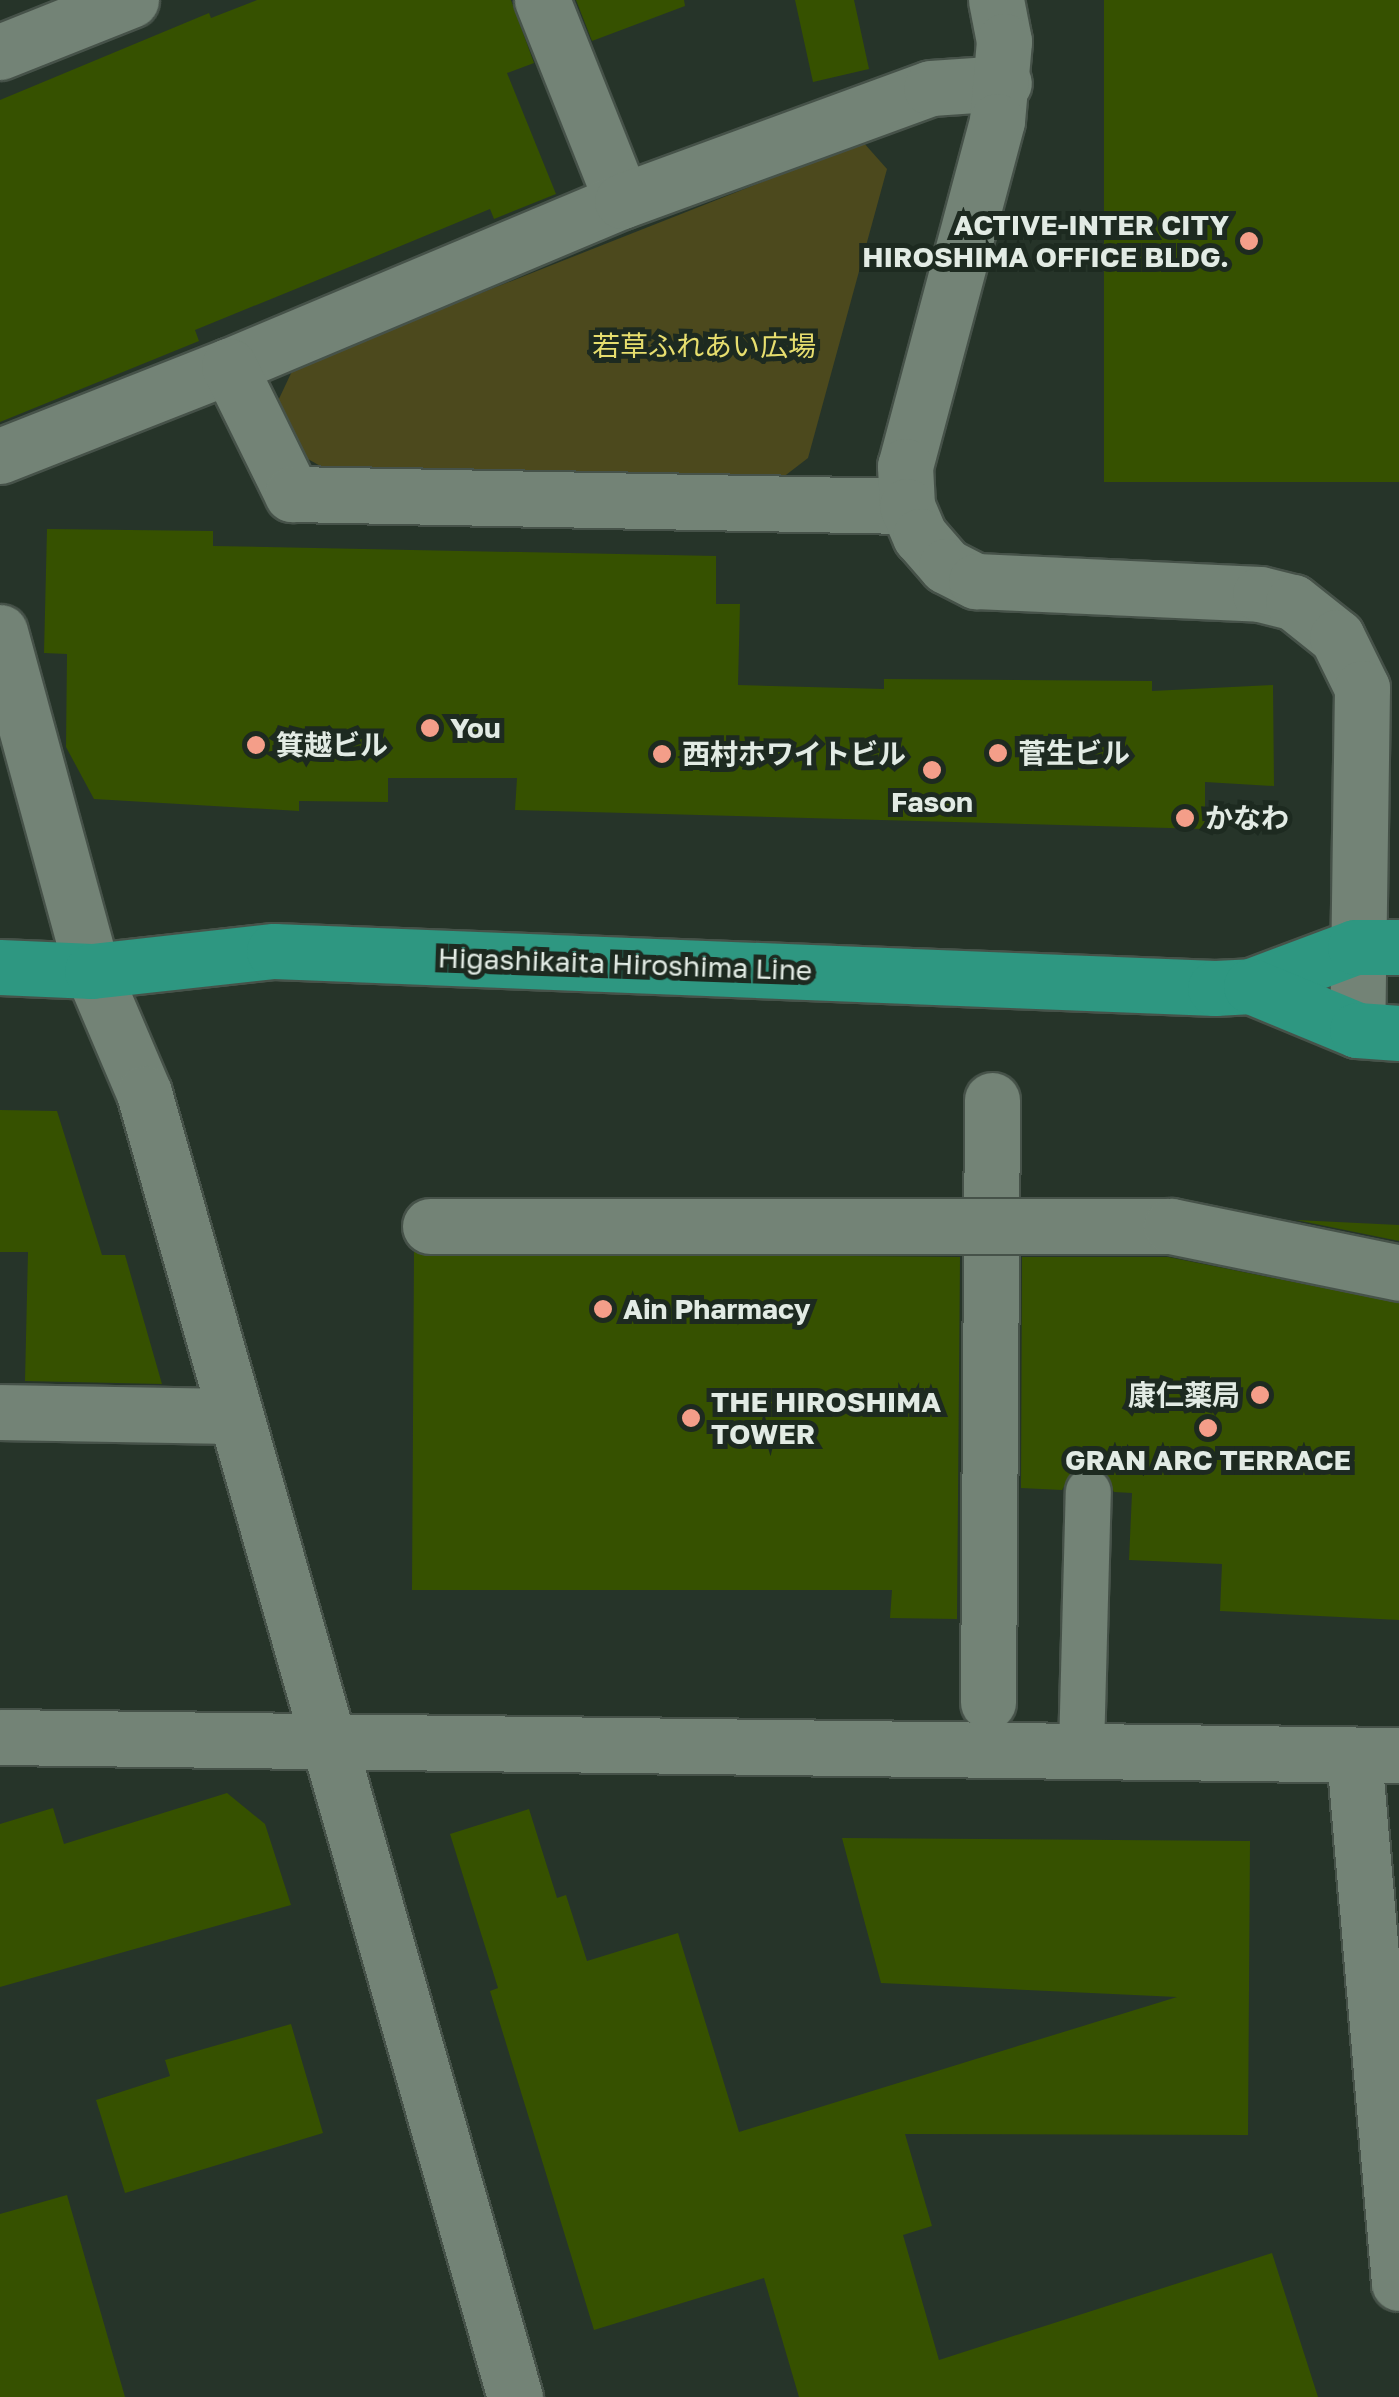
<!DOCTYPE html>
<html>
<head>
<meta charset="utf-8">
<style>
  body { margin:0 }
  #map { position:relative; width:1399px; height:2397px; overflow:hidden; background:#263429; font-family:"Golos Text","Noto Sans JP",sans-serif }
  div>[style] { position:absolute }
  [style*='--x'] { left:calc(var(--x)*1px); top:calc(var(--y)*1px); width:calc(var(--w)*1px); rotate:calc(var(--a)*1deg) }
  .green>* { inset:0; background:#4c491d }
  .building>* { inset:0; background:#365100; transform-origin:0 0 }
  .roads { filter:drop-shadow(2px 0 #465249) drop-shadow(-2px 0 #465249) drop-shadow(0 2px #465249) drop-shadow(0 -2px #465249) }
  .service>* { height:45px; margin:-22.5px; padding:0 22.5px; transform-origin:22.5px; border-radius:22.5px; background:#738376 }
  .pedestrian>* { height:55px; margin:-27.5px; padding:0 27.5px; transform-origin:27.5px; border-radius:27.5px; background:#738376 }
  .minor>* { height:55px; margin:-27.5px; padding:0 27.5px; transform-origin:27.5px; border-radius:27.5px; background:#738376 }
  .tertiary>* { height:55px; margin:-27.5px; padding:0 27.5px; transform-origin:27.5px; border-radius:27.5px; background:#738376 }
  .primary>* { height:55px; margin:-27.5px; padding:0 27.5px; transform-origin:27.5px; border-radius:27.5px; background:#2e9781 }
  .bridges { filter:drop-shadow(2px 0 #465249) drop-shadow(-2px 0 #465249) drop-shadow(0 2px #465249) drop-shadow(0 -2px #465249) }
  .pedestrian-bridge>* { height:55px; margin:-27.5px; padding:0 27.5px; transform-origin:27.5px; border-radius:27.5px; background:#738376 }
  .dots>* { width:28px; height:28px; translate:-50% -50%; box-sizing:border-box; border:5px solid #1d2a20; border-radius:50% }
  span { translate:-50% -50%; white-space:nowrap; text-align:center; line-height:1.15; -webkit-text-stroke:10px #1d2a20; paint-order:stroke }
  .poi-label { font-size:28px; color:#e2ebe4; font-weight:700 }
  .right { translate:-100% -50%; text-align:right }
  .left { translate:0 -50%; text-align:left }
  .park-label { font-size:28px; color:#e7de6e }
  .street-label { font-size:28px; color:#e2ebe4 }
</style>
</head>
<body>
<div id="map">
  <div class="green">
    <i style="clip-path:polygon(863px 142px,887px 169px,808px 458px,782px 478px,331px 472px,299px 454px,277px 403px,294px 367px)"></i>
  </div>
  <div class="building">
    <i style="clip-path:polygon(257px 0,511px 0,534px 63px,507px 73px,556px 194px,494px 219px,490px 209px,374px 257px,195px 330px,199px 341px,0 422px,0 100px,209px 13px,211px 18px)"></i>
    <i style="clip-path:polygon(576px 0,684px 0,685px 6px,592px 41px)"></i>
    <i style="clip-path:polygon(795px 0,854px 0,869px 69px,813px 82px)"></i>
    <i style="left:1104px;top:0;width:295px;height:482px"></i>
    <i style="clip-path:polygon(47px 529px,213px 531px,213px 546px,716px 556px,716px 604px,740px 604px,738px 685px,884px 689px,884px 679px,1152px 681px,1152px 691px,1273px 685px,1274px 786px,1205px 782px,1205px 829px,515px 810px,517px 778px,388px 778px,388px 802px,299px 801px,299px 811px,94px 799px,66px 747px,67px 654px,44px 653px)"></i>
    <i style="clip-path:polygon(0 1110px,57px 1111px,102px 1255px,125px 1255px,162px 1384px,25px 1381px,28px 1252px,0 1252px)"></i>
    <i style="clip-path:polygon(1296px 1220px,1399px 1225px,1399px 1241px)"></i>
    <i style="clip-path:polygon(414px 1252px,960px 1257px,957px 1619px,890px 1618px,892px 1590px,412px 1590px)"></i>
    <i style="clip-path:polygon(1022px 1257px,1168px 1257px,1399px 1303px,1399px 1620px,1220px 1611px,1222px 1564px,1129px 1560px,1132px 1493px,1114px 1492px,1101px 1468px,1075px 1468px,1062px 1490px,1021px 1488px)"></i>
    <i style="clip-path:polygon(227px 1793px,265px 1824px,291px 1905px,0 1987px,0 1824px,53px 1808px,64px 1844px)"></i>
    <i style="clip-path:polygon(529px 1809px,557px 1898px,566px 1895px,587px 1961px,678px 1933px,739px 2132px,1177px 1997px,881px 1983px,842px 1838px,1250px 1841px,1248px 2135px,905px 2134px,932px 2226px,903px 2235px,939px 2360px,1272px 2253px,1318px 2397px,799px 2397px,764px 2278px,594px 2330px,490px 1991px,498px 1988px,450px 1834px)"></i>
    <i style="clip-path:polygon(291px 2024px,323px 2133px,125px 2193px,96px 2100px,170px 2076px,165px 2060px)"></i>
    <i style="clip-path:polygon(67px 2195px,125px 2397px,0 2397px,0 2214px)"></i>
  </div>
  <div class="roads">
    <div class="service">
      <i style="--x:1081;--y:1750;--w:259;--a:-88.5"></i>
    </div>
    <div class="pedestrian">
      <i style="--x:988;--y:1702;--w:602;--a:-89.62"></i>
    </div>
    <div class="minor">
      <i style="--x:542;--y:0;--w:216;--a:68.3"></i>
      <i style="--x:0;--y:52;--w:141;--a:-21.7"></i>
      <i style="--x:229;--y:366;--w:426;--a:-22.8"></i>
      <i style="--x:622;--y:201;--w:329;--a:-20.1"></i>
      <i style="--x:931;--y:88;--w:73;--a:-3.9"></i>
      <i style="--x:0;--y:456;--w:246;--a:-21.5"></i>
      <i style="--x:229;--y:366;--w:143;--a:63.8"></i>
      <i style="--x:292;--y:494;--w:615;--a:1.12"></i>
      <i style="--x:0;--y:632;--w:351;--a:74.8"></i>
      <i style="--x:0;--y:1412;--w:234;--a:1"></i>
      <i style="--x:1354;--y:1755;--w:530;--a:85.13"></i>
    </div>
    <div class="tertiary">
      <i style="--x:996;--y:0;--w:42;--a:79"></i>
      <i style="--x:1004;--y:41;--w:80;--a:95"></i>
      <i style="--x:997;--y:121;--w:357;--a:104.9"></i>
      <i style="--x:905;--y:466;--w:40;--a:87.1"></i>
      <i style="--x:907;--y:506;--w:33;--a:67"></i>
      <i style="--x:920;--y:536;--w:40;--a:49"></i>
      <i style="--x:946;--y:566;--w:34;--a:27"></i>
      <i style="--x:976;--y:581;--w:284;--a:2.6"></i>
      <i style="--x:1260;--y:594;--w:34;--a:14"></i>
      <i style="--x:1293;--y:602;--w:56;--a:38.5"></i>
      <i style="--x:1337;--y:637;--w:57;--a:63.9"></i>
      <i style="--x:1362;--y:688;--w:342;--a:90.8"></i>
      <i style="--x:92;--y:971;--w:133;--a:66.9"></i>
      <i style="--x:144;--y:1093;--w:1356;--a:74.12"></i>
      <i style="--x:0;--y:1737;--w:1399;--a:0.74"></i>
    </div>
    <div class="primary">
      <i style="--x:0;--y:967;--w:92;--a:2.5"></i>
      <i style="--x:92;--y:971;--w:183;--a:-6.3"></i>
      <i style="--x:274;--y:951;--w:942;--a:2.25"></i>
      <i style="--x:1215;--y:988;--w:36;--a:-3"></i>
      <i style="--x:1251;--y:986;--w:111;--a:-20.6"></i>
      <i style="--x:1355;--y:947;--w:44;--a:0"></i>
      <i style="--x:1251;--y:986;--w:115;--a:22.5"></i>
      <i style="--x:1357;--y:1030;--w:42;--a:4.1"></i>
    </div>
  </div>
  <div class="bridges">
    <div class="pedestrian-bridge">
      <i style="--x:430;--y:1226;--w:741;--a:0"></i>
      <i style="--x:1171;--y:1226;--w:233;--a:11.6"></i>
    </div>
  </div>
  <div class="dots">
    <i style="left:1249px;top:241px;background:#f49e89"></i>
    <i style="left:430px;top:728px;background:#f49e89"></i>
    <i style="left:256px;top:745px;background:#f49e89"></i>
    <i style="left:998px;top:753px;background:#f49e89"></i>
    <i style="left:662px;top:754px;background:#f49e89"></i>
    <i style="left:932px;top:770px;background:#f49e89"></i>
    <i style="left:1185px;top:818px;background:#f49e89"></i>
    <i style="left:603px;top:1309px;background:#f49e89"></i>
    <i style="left:1260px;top:1395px;background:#f49e89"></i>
    <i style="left:691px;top:1418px;background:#f49e89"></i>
    <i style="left:1208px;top:1428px;background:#f49e89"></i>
  </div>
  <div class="poi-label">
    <span class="right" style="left:1229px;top:241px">ACTIVE-INTER CITY<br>HIROSHIMA OFFICE BLDG.</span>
    <span class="left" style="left:450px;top:728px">You</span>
    <span class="left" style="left:276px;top:745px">箕越ビル</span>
    <span class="left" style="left:1018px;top:753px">菅生ビル</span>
    <span class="left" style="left:682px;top:754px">西村ホワイトビル</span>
    <span style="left:932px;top:802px">Fason</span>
    <span class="left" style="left:1205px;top:818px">かなわ</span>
    <span class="left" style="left:623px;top:1309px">Ain Pharmacy</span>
    <span class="right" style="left:1240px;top:1395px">康仁薬局</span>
    <span class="left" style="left:711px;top:1418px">THE HIROSHIMA<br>TOWER</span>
    <span style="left:1208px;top:1460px">GRAN ARC TERRACE</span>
  </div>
  <div class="park-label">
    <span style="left:704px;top:346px">若草ふれあい広場</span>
  </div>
  <div class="street-label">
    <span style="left:625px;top:964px;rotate:2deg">Higashikaita Hiroshima Line</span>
  </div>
</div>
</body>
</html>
